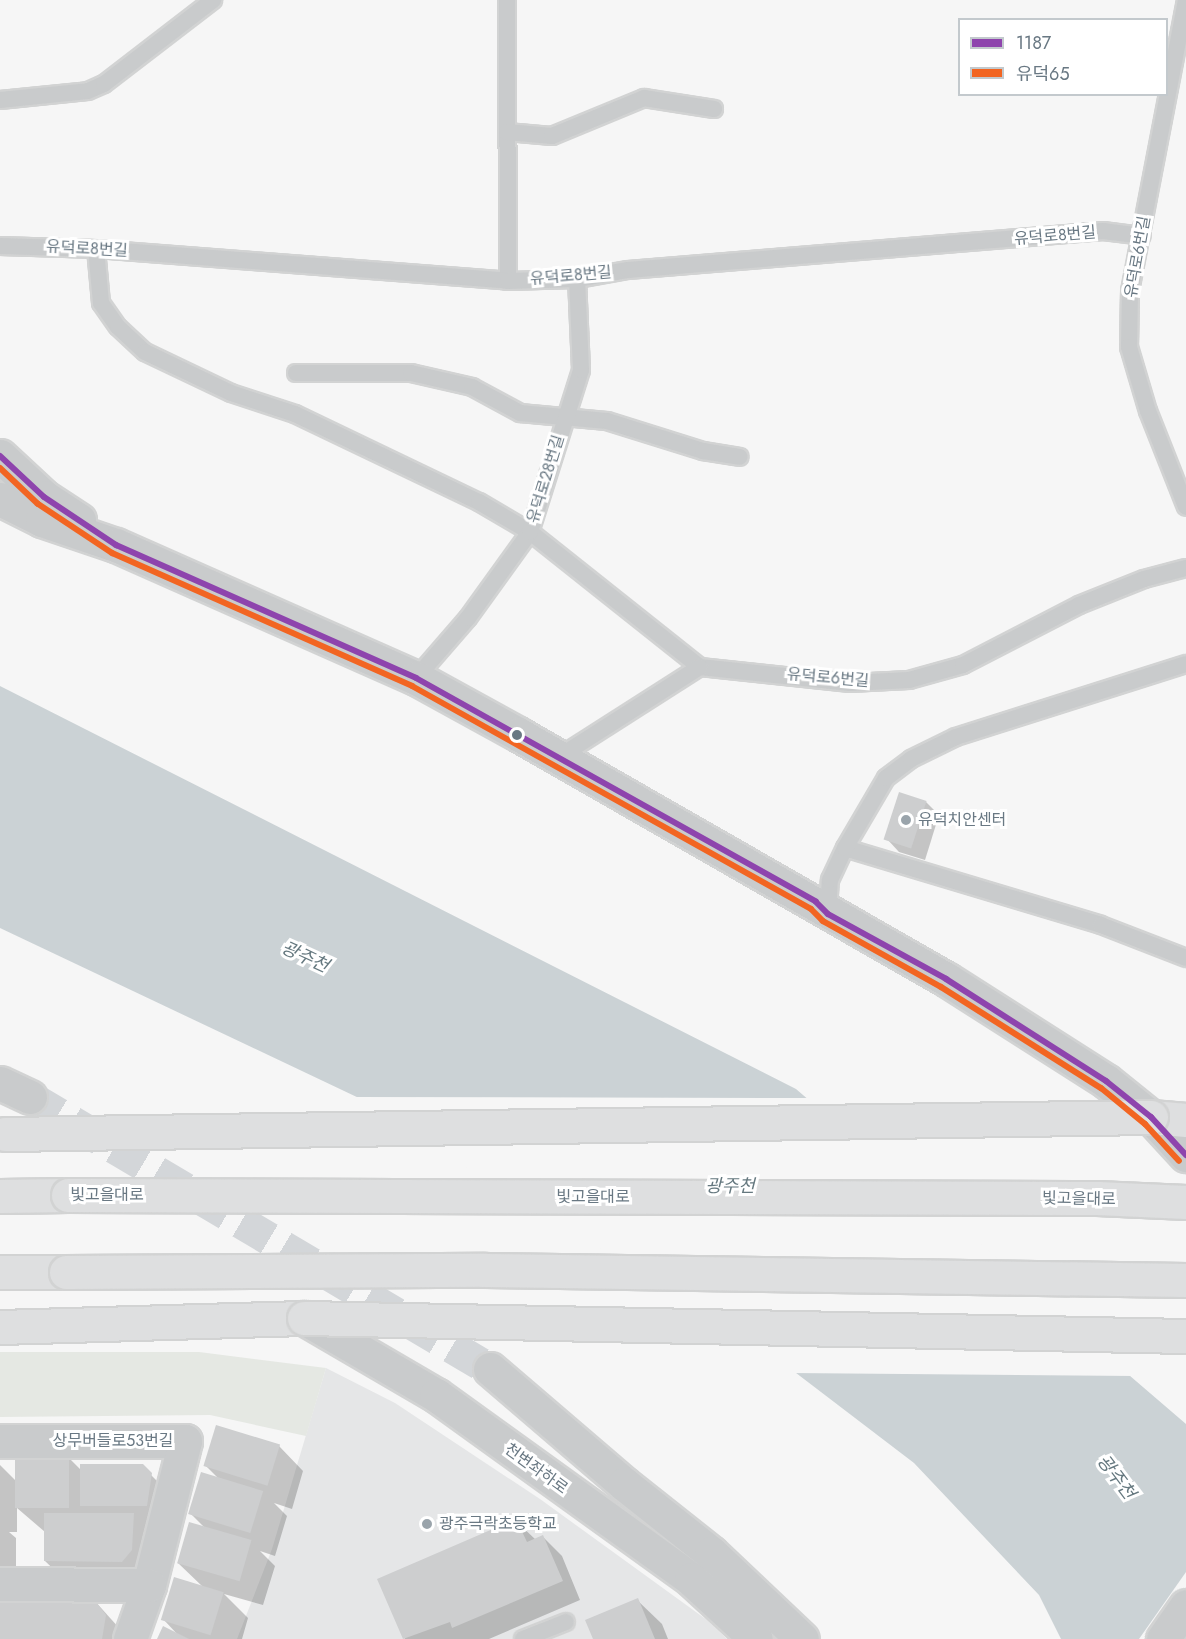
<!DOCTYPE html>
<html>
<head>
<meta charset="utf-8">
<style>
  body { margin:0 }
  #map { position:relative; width:1186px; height:1639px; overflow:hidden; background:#f6f6f6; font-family:Jost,"Noto Sans KR",sans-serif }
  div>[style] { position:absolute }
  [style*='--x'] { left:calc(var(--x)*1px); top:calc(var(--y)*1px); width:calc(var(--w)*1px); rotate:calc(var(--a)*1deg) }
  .built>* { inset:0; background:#e5e6e7 }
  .green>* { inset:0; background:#e5e8e3 }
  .water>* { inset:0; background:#cbd2d5 }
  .pier>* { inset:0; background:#f6f6f6 }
  .shadow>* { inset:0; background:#0003 }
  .building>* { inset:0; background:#cdcecf; transform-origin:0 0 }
  .street-tunnel>* { height:33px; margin-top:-16.5px; transform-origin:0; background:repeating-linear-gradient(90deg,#d3d6d9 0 33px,transparent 0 49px) }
  .roads { filter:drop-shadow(2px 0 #d2d3d3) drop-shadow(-2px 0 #d2d3d3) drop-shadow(0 2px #d2d3d3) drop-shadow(0 -2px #d2d3d3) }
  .lane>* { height:16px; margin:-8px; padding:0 8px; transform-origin:8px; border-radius:8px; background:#c9cbcc }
  .street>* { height:33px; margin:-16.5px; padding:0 16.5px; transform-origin:16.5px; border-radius:16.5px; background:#c9cbcc }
  .highway>* { height:33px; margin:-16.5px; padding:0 16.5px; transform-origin:16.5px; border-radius:16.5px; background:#dedfe0 }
  .bridges { filter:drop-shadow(2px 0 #d2d3d3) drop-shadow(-2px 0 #d2d3d3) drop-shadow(0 2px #d2d3d3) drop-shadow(0 -2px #d2d3d3) }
  .highway-bridge>* { height:33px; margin:-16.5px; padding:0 16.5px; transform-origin:16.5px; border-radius:16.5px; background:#dedfe0 }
  .bus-1>* { height:6px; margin:-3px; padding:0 3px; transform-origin:3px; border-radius:3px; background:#8e44ad }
  .bus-2>* { height:6px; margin:-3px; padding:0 3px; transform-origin:3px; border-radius:3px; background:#f26522 }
  .dots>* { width:16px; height:16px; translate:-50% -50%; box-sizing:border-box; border:3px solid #fff; border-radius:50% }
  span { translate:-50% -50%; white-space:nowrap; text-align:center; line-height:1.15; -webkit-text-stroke:6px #fff; paint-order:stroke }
  .street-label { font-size:16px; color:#697883 }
  .poi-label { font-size:16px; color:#697883 }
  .left { translate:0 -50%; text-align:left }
  .water-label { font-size:18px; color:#65787f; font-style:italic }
  .legend { position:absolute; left:958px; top:18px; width:210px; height:78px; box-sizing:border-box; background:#fff; border:2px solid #c3c9cd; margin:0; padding:8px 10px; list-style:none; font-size:18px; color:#697883 }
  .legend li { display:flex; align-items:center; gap:12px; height:30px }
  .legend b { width:30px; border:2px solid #c3c9cd }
</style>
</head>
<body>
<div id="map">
  <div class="built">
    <i style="clip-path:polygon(326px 1368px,395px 1403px,540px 1499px,707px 1620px,727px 1639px,237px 1639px,272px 1549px)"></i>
  </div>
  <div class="green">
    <i style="clip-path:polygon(0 1352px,199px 1352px,326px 1368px,306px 1436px,210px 1415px,0 1417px)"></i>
  </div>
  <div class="water">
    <i style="clip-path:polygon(0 686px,796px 1089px,1186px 1424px,1186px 1639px,1061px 1639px,1039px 1595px,914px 1463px,732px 1324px,361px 1099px,0 928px)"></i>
  </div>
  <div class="pier">
    <i style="clip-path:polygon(348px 1097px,811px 1098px,1135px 1376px,791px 1373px,730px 1326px)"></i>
    <i style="clip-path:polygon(1186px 1572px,1186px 1639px,1139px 1639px)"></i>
  </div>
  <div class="shadow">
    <i style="clip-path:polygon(926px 802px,939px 815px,925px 860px,899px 852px,887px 839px)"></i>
    <i style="clip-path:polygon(279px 1446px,303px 1471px,292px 1509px,274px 1503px,287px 1516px,275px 1556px,260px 1551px,275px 1566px,263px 1605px,224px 1594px,248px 1618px,242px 1639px,159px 1639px,178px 1635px,163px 1619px,203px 1587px,178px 1563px,205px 1528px,191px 1514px,219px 1479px,205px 1465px)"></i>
    <i style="clip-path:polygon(69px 1458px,82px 1471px,142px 1466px,175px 1499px,156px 1575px,70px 1585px,45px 1561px,45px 1532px,17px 1508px,17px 1532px,9px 1532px,16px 1538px,16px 1589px,0 1589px,0 1465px,17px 1482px)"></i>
    <i style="clip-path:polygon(516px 1521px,536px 1540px,543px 1537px,562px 1556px,580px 1600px,489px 1639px,405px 1639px,379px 1580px)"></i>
    <i style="clip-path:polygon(93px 1599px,129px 1639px,0 1639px)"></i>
    <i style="clip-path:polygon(637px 1600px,662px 1624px,668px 1639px,595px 1639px)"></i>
  </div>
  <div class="building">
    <i style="left:899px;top:792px;width:29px;height:50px;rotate:18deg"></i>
    <i style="left:216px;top:1425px;width:67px;height:43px;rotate:17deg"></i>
    <i style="left:15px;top:1457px;width:54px;height:51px"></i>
    <i style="clip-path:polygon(80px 1464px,143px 1464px,152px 1473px,147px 1506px,80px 1506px)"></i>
    <i style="left:201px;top:1472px;width:65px;height:44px;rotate:17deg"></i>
    <i style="clip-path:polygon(44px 1513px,134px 1513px,132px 1550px,122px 1562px,44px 1561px)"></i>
    <i style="clip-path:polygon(516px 1519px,527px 1542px,543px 1535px,563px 1581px,452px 1628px,450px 1622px,403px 1639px,377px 1579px)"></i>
    <i style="left:189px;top:1522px;width:65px;height:43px;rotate:16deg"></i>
    <i style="left:174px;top:1577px;width:52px;height:45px;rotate:17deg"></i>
    <i style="clip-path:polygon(93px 1598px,106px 1615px,102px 1639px,0 1639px,0 1599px)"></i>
    <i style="clip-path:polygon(638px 1598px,655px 1639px,593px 1639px,585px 1620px)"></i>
    <i style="clip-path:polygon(163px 1626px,189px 1639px,157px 1639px)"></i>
  </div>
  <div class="street-tunnel">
    <i style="--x:30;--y:1097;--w:534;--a:30.6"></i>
  </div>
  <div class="roads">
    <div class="lane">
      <i style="--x:507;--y:0;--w:281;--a:89.8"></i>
      <i style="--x:1186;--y:0;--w:296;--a:100.9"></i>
      <i style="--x:1130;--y:291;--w:56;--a:91"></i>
      <i style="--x:1129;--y:347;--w:67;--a:73.5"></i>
      <i style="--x:1148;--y:411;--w:103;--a:68.4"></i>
      <i style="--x:0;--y:100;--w:88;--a:-5.8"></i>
      <i style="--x:88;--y:91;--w:17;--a:-24"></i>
      <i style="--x:104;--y:84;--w:138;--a:-37.6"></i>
      <i style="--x:507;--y:132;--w:45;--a:5.1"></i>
      <i style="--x:552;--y:136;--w:100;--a:-22.4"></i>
      <i style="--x:644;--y:98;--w:71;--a:8.9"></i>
      <i style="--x:0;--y:246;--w:96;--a:1.8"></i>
      <i style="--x:96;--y:249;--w:413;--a:4.4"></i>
      <i style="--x:508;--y:281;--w:69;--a:-1.7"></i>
      <i style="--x:577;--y:279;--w:52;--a:-10"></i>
      <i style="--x:628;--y:270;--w:477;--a:-4.7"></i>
      <i style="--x:1103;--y:231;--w:39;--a:7"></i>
      <i style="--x:96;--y:249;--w:54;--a:84.7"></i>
      <i style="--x:101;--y:303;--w:29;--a:55"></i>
      <i style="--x:118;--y:327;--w:37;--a:43"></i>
      <i style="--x:145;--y:352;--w:95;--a:25.5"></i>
      <i style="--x:231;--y:393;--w:67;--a:18.2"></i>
      <i style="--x:295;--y:414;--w:204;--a:25.6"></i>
      <i style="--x:479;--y:502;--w:59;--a:30.5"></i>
      <i style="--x:530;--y:532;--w:217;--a:38.5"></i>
      <i style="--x:700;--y:667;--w:151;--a:6.1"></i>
      <i style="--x:850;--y:683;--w:59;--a:-2.9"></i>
      <i style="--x:909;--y:680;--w:56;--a:-15.5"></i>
      <i style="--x:963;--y:665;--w:131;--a:-27.3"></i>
      <i style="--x:1079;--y:605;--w:70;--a:-21.8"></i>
      <i style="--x:1144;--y:579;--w:43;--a:-14.7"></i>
      <i style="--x:296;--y:373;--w:115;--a:0"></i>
      <i style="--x:411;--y:373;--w:63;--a:12.9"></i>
      <i style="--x:472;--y:387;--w:55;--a:28.4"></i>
      <i style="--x:520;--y:413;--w:87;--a:5.3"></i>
      <i style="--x:607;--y:421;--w:101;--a:17.4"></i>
      <i style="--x:703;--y:451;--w:37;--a:9"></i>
      <i style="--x:416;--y:678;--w:79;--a:-49.1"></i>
      <i style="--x:468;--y:618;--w:106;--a:-54.2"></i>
      <i style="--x:530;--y:532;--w:170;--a:-72.5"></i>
      <i style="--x:581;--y:370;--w:91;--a:-92.5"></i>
      <i style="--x:559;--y:757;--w:167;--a:-32.6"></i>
      <i style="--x:845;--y:848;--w:267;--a:16.7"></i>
      <i style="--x:1101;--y:925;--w:91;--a:21.2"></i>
      <i style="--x:828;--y:914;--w:34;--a:-87"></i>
      <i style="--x:830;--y:880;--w:35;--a:-65"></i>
      <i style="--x:845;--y:848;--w:81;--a:-59.6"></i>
      <i style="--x:886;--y:778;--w:31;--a:-37"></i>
      <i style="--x:911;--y:759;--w:50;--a:-26.1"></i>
      <i style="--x:956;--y:737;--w:241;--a:-17.6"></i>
      <i style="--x:523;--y:1639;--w:46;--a:-21.6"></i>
    </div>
    <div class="street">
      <i style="--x:0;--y:456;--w:60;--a:43"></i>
      <i style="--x:44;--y:497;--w:42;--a:33.3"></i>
      <i style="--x:0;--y:499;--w:47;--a:26.6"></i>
      <i style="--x:42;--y:520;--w:78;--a:18.7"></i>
      <i style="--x:116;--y:545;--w:328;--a:23.9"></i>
      <i style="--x:416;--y:678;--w:116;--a:28.8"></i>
      <i style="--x:518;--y:734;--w:493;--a:29.8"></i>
      <i style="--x:946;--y:979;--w:190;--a:32.5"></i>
      <i style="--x:1106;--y:1081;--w:58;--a:38.7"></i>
      <i style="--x:1151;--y:1117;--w:52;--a:47.4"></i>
      <i style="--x:0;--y:1083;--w:33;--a:25"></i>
      <i style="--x:304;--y:1318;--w:153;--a:30.3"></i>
      <i style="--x:436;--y:1395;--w:314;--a:35.8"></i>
      <i style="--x:691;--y:1579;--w:88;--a:42.7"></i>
      <i style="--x:490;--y:1369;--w:177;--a:40.6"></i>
      <i style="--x:624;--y:1484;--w:111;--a:38.4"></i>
      <i style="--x:711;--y:1553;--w:125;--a:43.4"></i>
      <i style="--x:0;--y:1441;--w:185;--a:0"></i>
      <i style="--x:185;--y:1441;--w:148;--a:104"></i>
      <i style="--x:149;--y:1585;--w:57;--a:109.4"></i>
      <i style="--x:0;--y:1584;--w:149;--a:0.4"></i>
      <i style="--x:1163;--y:1639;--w:40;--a:-55.1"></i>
    </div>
    <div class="highway">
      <i style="--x:1151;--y:1117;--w:35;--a:5"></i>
      <i style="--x:0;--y:1196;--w:68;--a:-0.8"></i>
      <i style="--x:0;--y:1272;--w:66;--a:0"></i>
      <i style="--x:0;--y:1327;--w:304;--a:-1.7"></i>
    </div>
  </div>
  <div class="bridges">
    <div class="highway-bridge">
      <i style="--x:5;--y:1134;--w:1146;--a:-0.85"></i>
      <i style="--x:68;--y:1195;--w:1029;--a:0.17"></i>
      <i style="--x:1097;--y:1198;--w:89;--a:2.6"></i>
      <i style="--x:66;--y:1272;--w:419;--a:-0.3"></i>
      <i style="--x:485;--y:1270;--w:701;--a:0.82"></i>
      <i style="--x:304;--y:1318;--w:882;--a:1.17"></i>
    </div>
  </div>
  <div class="bus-1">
    <i style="--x:0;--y:456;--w:60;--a:43"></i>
    <i style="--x:44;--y:497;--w:87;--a:33.7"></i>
    <i style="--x:116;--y:545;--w:328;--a:23.9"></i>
    <i style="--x:416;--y:678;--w:458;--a:29.2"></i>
    <i style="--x:816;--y:902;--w:17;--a:45"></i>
    <i style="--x:828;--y:914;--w:135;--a:28.8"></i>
    <i style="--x:946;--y:979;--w:190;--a:32.5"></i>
    <i style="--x:1106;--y:1081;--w:58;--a:38.7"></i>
    <i style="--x:1151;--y:1117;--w:52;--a:47.4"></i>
  </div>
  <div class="bus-2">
    <i style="--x:0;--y:468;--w:52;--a:43.5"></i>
    <i style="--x:38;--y:504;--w:89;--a:33.5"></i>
    <i style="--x:112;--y:553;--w:328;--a:23.9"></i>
    <i style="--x:412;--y:686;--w:457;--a:29.2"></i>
    <i style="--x:811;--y:909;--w:17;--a:45"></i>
    <i style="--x:823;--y:921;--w:135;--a:29.2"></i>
    <i style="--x:941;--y:987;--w:189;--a:32.3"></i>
    <i style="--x:1101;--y:1088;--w:57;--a:39.3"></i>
    <i style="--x:1145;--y:1124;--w:50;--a:47.4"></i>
  </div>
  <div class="dots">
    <i style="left:517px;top:735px;background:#697883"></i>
    <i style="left:906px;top:820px;background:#9aa4ab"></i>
    <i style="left:427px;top:1524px;background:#9aa4ab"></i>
  </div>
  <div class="street-label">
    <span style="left:1055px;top:236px;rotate:-5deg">유덕로8번길</span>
    <span style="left:87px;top:249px;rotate:3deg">유덕로8번길</span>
    <span style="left:1138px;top:257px;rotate:-80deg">유덕로6번길</span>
    <span style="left:571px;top:276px;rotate:-5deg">유덕로8번길</span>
    <span style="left:546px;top:479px;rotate:-73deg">유덕로28번길</span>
    <span style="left:828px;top:678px;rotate:5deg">유덕로6번길</span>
    <span style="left:107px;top:1195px">빛고을대로</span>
    <span style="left:593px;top:1197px">빛고을대로</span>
    <span style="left:1079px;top:1199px;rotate:1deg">빛고을대로</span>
    <span style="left:113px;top:1441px">상무버들로53번길</span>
    <span style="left:536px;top:1469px;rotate:36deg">천변좌하로</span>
  </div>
  <div class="poi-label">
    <span class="left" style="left:918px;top:820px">유덕치안센터</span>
    <span class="left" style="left:439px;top:1524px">광주극락초등학교</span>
  </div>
  <div class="water-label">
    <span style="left:305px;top:957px;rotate:25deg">광주천</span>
    <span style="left:730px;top:1186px">광주천</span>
    <span style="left:1116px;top:1477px;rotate:53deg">광주천</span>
  </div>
  <ul class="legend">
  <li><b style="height:8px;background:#8e44ad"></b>1187</li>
  <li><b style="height:8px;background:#f26522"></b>유덕65</li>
  </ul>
</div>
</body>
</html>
